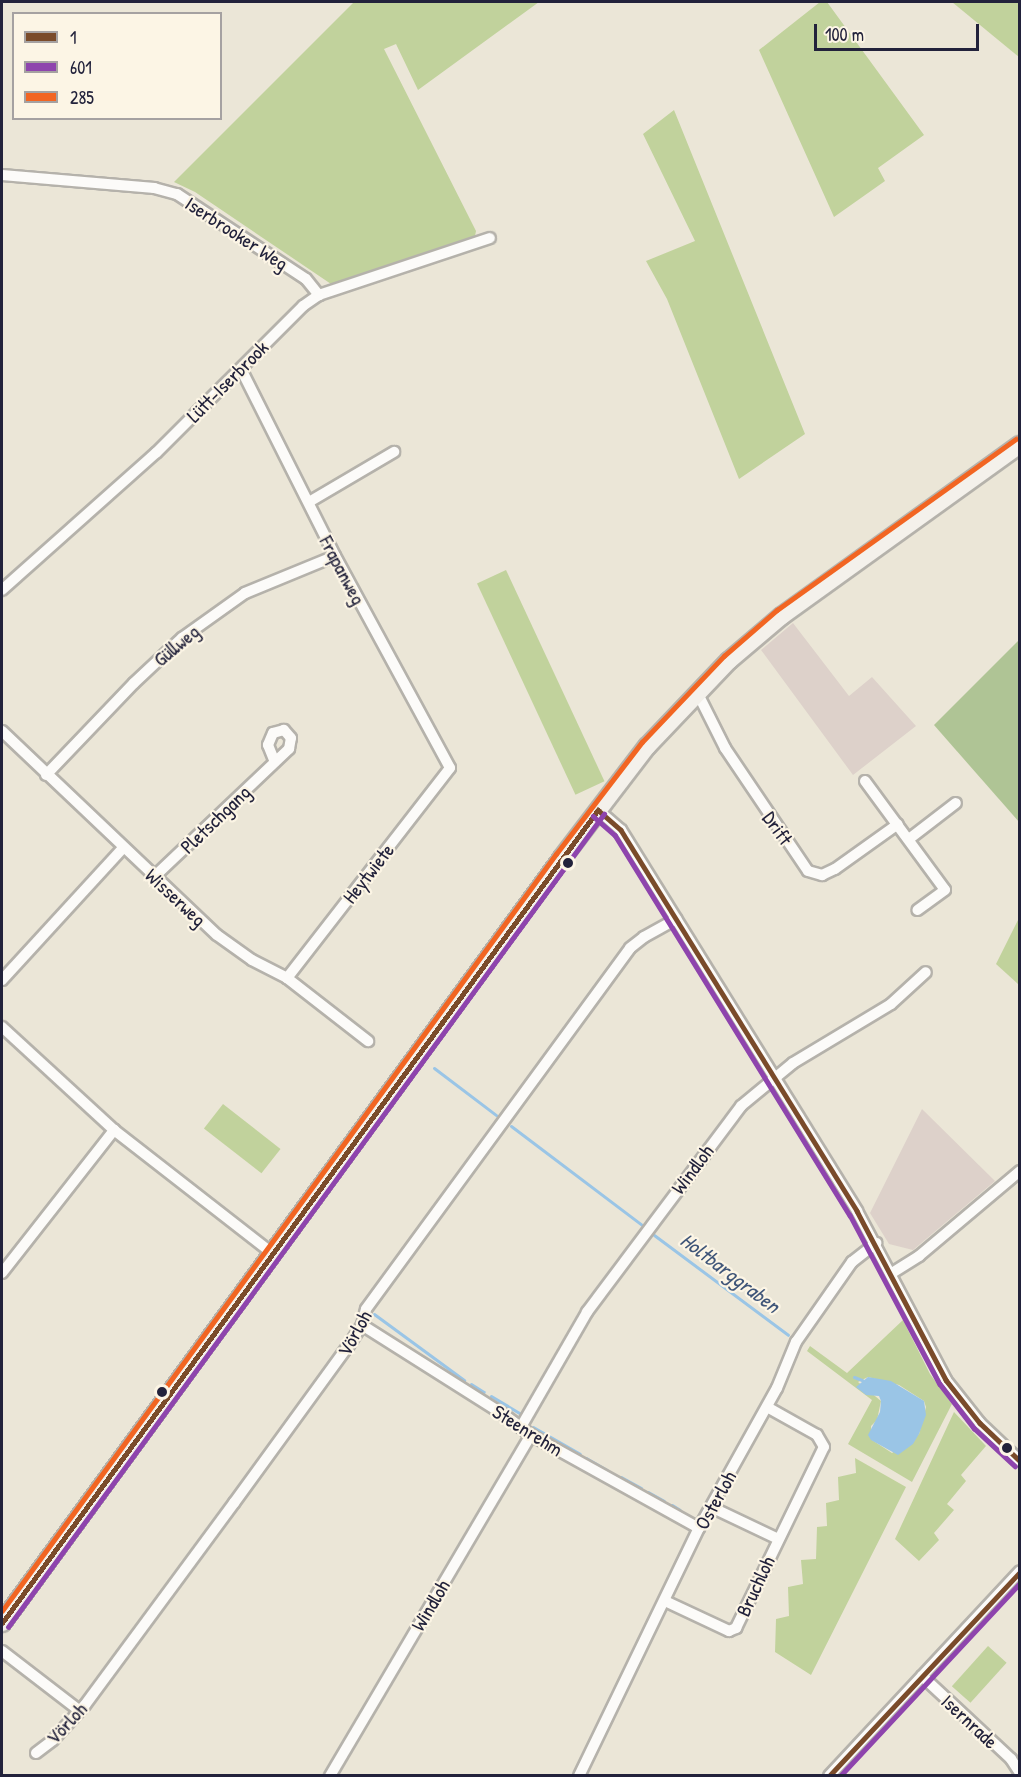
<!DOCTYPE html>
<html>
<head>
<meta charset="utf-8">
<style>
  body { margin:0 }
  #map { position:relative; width:1021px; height:1777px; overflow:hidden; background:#ebe6d7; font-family:"Patrick Hand",sans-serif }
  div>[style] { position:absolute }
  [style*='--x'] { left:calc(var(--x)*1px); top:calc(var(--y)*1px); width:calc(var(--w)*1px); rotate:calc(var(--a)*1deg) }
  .industrial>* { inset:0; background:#ddd1ca }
  .green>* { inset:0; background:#c1d29c; transform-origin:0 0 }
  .forest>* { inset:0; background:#afc495 }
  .water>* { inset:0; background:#9ac5e6 }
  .stream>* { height:3px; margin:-1.5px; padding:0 1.5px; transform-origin:1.5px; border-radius:1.5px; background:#9ac5e6 }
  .roads { filter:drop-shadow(2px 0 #b5b2ab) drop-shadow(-2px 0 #b5b2ab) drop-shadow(0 2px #b5b2ab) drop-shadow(0 -2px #b5b2ab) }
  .minor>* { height:10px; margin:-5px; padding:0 5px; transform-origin:5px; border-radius:5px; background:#fcfbf9 }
  .secondary>* { height:16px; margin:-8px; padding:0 8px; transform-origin:8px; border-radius:8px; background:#f4f1eb }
  .bus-1>* { height:4.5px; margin:-2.25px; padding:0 2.25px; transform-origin:2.25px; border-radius:2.25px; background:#7a4b2a }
  .bus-2>* { height:4.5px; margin:-2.25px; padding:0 2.25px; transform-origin:2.25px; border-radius:2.25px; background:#8e44ad }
  .bus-3>* { height:4.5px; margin:-2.25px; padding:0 2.25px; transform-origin:2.25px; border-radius:2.25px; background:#f26522 }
  .dots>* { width:16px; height:16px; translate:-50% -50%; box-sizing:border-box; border:3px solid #fcf5e5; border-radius:50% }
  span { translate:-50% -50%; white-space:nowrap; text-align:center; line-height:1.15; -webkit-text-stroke:4.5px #fcf5e5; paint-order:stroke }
  .street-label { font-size:20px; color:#22223b }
  .water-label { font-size:21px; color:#405679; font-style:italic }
  .frame { position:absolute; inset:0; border:3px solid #22223b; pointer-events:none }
  .legend { position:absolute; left:12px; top:12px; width:210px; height:108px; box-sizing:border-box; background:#fcf5e5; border:2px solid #a5a1a1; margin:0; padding:8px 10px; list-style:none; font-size:18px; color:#22223b }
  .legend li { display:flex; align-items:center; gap:12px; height:30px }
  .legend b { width:30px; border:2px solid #a5a1a1 }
  .scale { position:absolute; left:814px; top:24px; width:165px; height:27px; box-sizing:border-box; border:3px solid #22223b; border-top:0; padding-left:8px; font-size:18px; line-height:21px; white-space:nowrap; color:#22223b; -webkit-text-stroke:4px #fcf5e5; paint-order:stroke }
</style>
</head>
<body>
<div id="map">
  <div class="industrial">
    <i style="clip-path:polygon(793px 623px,849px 696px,872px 677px,916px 726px,853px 775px,761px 650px)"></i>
    <i style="clip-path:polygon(922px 1109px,995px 1181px,913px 1250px,889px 1244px,870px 1213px)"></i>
  </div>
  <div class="green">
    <i style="clip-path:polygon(354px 2px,539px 2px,418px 90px,396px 44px,384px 49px,476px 231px,474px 241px,334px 286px,195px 192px,174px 182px)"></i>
    <i style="clip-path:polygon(820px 2px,827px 2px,924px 135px,878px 168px,885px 181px,834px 217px,759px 50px)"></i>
    <i style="clip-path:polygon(952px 2px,1019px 2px,1019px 57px)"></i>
    <i style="clip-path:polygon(674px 110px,805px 434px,739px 479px,667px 299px,646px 261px,695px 241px,643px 134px)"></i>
    <i style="left:506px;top:570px;width:233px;height:32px;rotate:65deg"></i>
    <i style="clip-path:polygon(1018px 920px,1020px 920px,1019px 985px,996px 964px)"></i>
    <i style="left:223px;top:1104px;width:73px;height:31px;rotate:38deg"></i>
    <i style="clip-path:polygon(evenodd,903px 1320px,930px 1374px,952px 1404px,912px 1482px,848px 1444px,872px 1400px,807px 1351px,810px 1346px,847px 1373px,903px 1320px,868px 1377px,899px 1385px,924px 1401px,926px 1407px,919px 1434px,892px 1453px,872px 1440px,871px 1426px,877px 1420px,881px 1401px,858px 1382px,868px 1377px)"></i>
    <i style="clip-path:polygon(954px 1412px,986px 1446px,961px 1475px,966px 1481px,947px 1504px,954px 1510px,934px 1533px,939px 1540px,919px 1561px,895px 1539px)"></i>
    <i style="clip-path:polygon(855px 1458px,906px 1487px,811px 1675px,775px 1652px,776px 1619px,789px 1616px,788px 1587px,803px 1584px,801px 1560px,816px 1559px,817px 1527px,827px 1526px,826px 1503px,839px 1500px,838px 1477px,856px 1473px)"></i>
    <i style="left:988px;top:1646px;width:25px;height:54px;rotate:42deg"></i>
  </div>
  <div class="forest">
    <i style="clip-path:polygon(1019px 640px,1019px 822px,934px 725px)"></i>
  </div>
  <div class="water">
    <i style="clip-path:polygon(868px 1377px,891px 1381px,924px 1401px,926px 1415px,919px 1434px,913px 1444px,898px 1455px,871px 1440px,868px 1435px,880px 1412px,881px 1401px,879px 1396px,866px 1395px,856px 1387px)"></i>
  </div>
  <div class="stream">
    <i style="--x:434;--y:1068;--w:78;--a:37.2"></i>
    <i style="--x:511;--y:1126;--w:164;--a:37.1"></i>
    <i style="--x:654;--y:1235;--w:167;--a:36.7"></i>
    <i style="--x:374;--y:1314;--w:112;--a:36.3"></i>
    <i style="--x:854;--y:1377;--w:9;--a:21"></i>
    <i style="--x:471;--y:1384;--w:15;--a:32"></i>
    <i style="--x:491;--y:1396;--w:33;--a:31"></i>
    <i style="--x:533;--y:1427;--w:54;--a:29.9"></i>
    <i style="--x:586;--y:1458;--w:24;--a:30"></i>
    <i style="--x:621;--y:1477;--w:23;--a:29"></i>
    <i style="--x:648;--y:1492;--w:18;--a:29"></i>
    <i style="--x:672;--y:1505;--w:9;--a:32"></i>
  </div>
  <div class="roads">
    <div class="minor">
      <i style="--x:2;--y:175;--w:153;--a:4.9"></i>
      <i style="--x:154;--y:188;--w:24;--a:15"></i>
      <i style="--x:177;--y:194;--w:154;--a:33.4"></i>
      <i style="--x:306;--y:279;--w:21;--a:51"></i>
      <i style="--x:241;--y:369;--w:209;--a:63.3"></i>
      <i style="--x:335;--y:556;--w:241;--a:61.5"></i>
      <i style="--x:450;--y:768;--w:266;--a:127.8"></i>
      <i style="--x:309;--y:502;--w:99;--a:-30.5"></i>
      <i style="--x:2;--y:590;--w:206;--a:-41.7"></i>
      <i style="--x:156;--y:453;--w:208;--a:-45"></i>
      <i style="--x:303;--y:306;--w:19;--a:-35"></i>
      <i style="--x:319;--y:295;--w:180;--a:-18.4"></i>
      <i style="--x:697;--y:692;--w:63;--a:63.4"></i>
      <i style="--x:725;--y:748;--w:148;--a:56"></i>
      <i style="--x:808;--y:871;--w:15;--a:16"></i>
      <i style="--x:822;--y:875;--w:14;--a:-25"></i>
      <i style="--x:835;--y:869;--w:77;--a:-35.5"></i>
      <i style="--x:2;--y:731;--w:296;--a:43.5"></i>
      <i style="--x:217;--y:935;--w:43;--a:35.5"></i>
      <i style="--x:252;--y:960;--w:39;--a:27"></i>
      <i style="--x:287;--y:978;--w:103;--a:37.9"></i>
      <i style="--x:46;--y:775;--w:127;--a:-46.3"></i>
      <i style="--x:134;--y:683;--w:66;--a:-43.2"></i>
      <i style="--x:182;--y:638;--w:77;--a:-35.5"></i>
      <i style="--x:245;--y:593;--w:97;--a:-22.3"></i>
      <i style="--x:865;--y:781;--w:135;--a:53.7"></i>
      <i style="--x:945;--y:890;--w:34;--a:144"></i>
      <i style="--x:598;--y:810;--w:30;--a:41"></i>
      <i style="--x:621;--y:830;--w:448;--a:58.2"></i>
      <i style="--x:857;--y:1211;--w:191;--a:62.2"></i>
      <i style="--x:946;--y:1380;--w:55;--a:51.7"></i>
      <i style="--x:980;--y:1423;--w:55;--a:43.5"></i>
      <i style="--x:909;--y:839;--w:59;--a:-37.5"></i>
      <i style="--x:155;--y:876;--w:185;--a:-43.5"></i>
      <i style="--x:289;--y:749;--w:11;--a:-80"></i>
      <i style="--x:291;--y:738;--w:11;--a:-131"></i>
      <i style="--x:284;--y:730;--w:11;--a:165"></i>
      <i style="--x:273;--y:733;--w:13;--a:113"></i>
      <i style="--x:268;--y:745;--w:18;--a:68"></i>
      <i style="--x:2;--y:980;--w:179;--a:-47.5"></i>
      <i style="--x:2;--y:1027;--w:152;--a:42.6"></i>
      <i style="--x:114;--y:1130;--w:202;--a:37.9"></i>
      <i style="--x:2;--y:1273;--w:182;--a:-51.9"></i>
      <i style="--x:892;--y:1273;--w:32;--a:-32"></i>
      <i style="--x:919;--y:1256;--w:132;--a:-40.1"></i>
      <i style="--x:362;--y:1325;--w:167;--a:32.3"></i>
      <i style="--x:503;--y:1414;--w:35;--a:37"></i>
      <i style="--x:531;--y:1435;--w:192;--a:29"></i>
      <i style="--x:521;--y:1427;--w:133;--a:-60.1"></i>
      <i style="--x:587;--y:1312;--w:257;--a:-53.2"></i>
      <i style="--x:741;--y:1106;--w:67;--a:-39.6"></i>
      <i style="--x:793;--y:1063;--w:114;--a:-31"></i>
      <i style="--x:891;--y:1004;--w:47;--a:-42.4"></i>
      <i style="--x:711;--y:1507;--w:74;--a:25.5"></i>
      <i style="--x:665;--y:1601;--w:71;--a:25.1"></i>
      <i style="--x:729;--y:1631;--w:8;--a:-23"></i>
      <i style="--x:736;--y:1628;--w:201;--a:-64.1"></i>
      <i style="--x:824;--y:1447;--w:14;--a:-120"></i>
      <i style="--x:817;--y:1435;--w:57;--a:-150.8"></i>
      <i style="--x:2;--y:1651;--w:98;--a:37.6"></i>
      <i style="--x:922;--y:1676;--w:122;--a:43"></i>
      <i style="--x:1011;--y:1759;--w:17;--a:57"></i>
      <i style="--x:36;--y:1753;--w:21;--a:-37"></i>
      <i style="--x:53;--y:1740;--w:47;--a:-47.6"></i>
      <i style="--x:85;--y:1705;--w:251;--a:-53.6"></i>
      <i style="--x:234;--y:1503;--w:195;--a:-54"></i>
      <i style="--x:349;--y:1345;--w:24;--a:-57"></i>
      <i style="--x:362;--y:1325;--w:16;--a:-76"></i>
      <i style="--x:366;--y:1309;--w:447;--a:-53.8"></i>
      <i style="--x:630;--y:948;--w:18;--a:-38"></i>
      <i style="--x:644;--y:937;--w:37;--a:-29"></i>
      <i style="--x:330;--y:1776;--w:396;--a:-59.5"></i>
      <i style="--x:579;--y:1776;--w:276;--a:-64.2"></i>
      <i style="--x:699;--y:1528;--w:160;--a:-60.9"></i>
      <i style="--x:777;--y:1388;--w:50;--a:-67.6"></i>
      <i style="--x:796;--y:1342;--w:98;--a:-55"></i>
      <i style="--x:852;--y:1262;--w:31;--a:-38"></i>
      <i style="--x:829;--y:1776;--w:280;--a:-47"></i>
    </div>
    <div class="secondary">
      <i style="--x:2;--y:1623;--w:948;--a:-53.79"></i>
      <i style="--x:562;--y:858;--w:140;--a:-52.6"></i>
      <i style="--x:647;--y:747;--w:119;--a:-46.4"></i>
      <i style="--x:729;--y:661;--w:70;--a:-40.3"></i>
      <i style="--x:782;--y:616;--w:293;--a:-35.7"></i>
    </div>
  </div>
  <div class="bus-1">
    <i style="--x:598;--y:810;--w:30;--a:41"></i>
    <i style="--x:621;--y:830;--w:448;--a:58.2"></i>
    <i style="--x:857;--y:1211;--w:191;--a:62.2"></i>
    <i style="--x:946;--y:1380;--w:55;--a:51.7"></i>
    <i style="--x:980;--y:1423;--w:55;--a:43.5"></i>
    <i style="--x:2;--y:1623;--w:1008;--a:-53.76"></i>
    <i style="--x:829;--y:1776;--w:279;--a:-46.9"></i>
  </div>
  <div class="bus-2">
    <i style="--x:593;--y:816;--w:29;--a:41"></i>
    <i style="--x:615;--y:835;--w:447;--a:58.3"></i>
    <i style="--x:850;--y:1215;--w:191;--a:62"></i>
    <i style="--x:940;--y:1384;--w:56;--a:52.3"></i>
    <i style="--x:974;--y:1428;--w:56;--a:42.8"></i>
    <i style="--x:8;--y:1627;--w:1008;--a:-53.76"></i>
    <i style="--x:840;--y:1776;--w:264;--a:-47"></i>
  </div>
  <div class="bus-3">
    <i style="--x:2;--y:1611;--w:938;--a:-53.8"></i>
    <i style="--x:556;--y:854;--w:141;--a:-52.5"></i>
    <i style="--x:642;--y:742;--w:119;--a:-46.4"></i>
    <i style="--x:724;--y:656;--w:70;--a:-41"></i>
    <i style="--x:777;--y:610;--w:294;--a:-35.6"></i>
  </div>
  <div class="dots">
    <i style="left:568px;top:863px;background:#22223b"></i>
    <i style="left:162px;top:1392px;background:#22223b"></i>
    <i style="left:1007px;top:1448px;background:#22223b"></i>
  </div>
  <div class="street-label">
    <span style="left:237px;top:233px;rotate:33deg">Iserbrooker Weg</span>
    <span style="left:227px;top:381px;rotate:-45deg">Lütt-Iserbrook</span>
    <span style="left:343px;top:570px;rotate:62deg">Frapanweg</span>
    <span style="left:176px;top:645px;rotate:-40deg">Güllweg</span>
    <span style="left:215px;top:819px;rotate:-44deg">Pletschgang</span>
    <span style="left:778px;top:828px;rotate:55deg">Drift</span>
    <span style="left:368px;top:873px;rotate:-52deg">Heytwiete</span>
    <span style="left:176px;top:897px;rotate:43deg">Wisserweg</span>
    <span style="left:692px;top:1169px;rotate:-53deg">Windloh</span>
    <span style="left:354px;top:1333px;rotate:-61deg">Vörloh</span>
    <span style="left:528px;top:1430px;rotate:32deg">Steenrehm</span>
    <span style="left:715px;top:1500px;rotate:-61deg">Osterloh</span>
    <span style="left:755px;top:1586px;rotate:-65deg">Bruchloh</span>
    <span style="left:430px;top:1605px;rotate:-59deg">Windloh</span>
    <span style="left:970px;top:1721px;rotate:43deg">Isernrade</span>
    <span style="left:66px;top:1723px;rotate:-47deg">Vörloh</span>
  </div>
  <div class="water-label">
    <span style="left:730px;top:1273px;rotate:37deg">Holtbarggraben</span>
  </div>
  <div class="frame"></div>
  <ul class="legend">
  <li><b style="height:8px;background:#7a4b2a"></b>1</li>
  <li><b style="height:8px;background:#8e44ad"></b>601</li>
  <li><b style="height:8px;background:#f26522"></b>285</li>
  </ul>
  <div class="scale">100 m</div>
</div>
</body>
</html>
